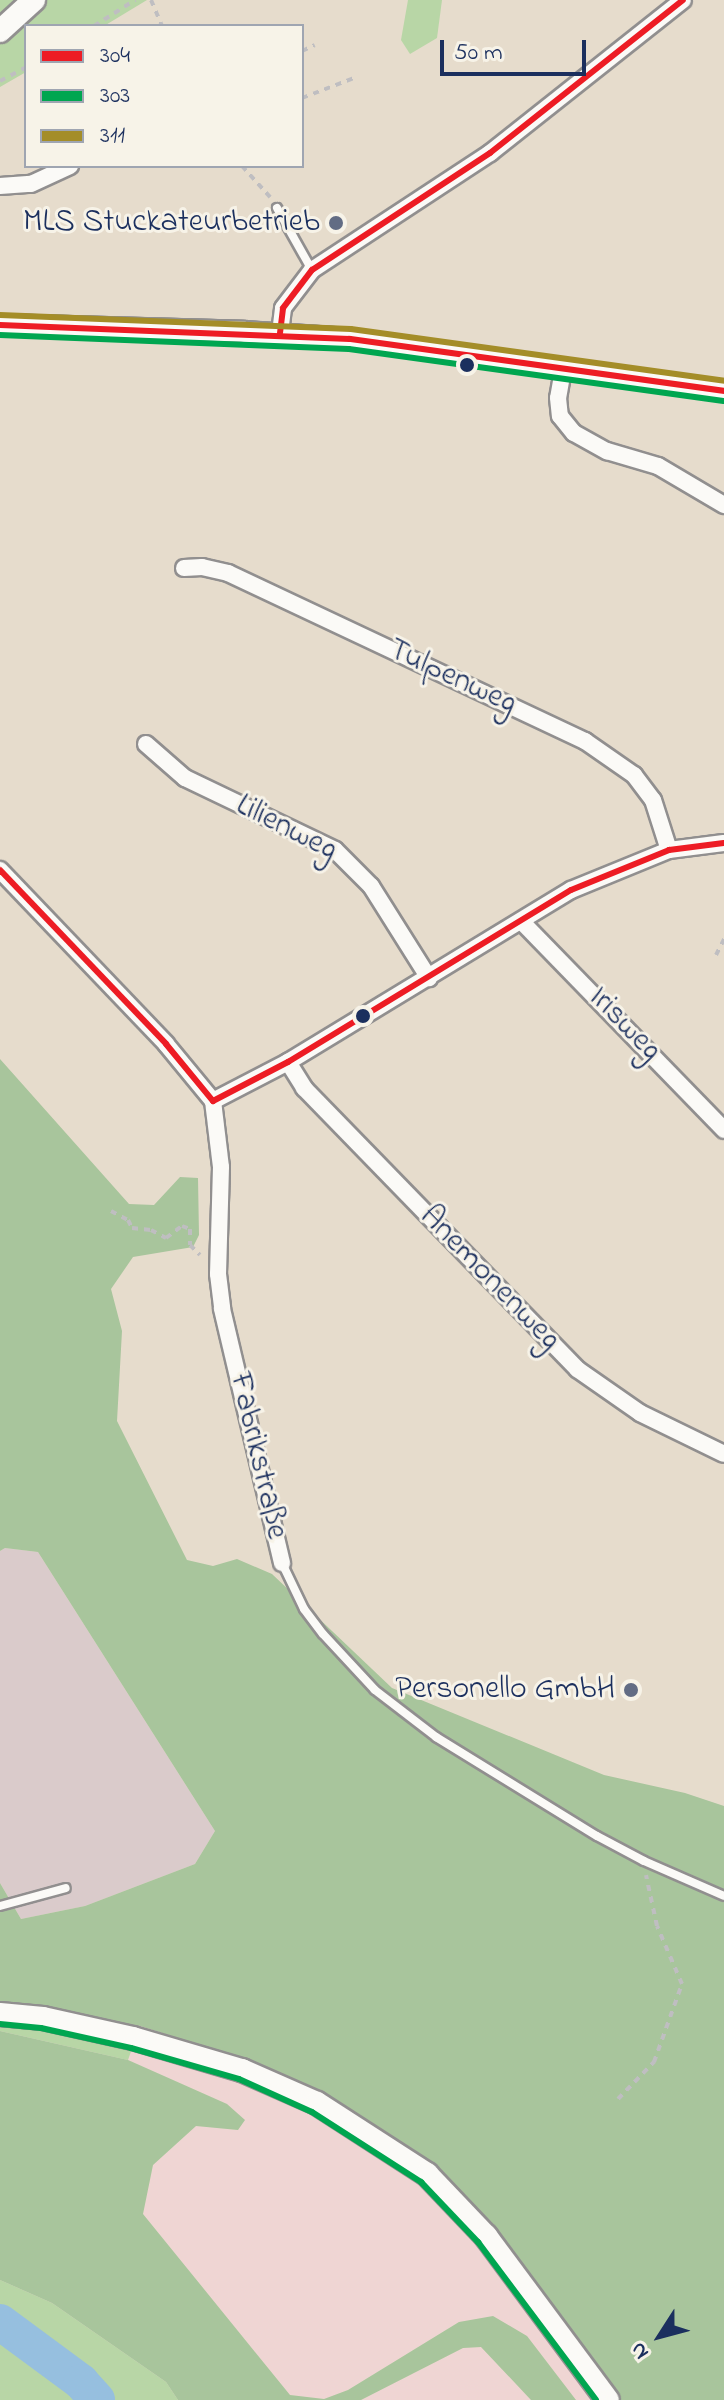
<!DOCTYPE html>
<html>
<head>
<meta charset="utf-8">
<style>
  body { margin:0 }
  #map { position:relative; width:724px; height:2400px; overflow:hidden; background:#e6dccc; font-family:"Indie Flower",sans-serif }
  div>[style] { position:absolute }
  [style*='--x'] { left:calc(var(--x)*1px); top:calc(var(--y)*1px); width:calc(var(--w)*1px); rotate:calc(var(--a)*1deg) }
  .built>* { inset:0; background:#efd5d3 }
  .industrial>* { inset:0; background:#dacbcb }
  .green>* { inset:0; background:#b8d6a6 }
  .forest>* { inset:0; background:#a8c59c }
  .river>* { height:36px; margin:-18px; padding:0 18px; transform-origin:18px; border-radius:18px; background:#96bfdf }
  .path>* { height:4px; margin-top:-2px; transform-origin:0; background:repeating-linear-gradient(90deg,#bfbec1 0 6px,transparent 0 12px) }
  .roads { filter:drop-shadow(2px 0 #918f8f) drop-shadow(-2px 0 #918f8f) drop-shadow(0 2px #918f8f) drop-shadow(0 -2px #918f8f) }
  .service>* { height:8px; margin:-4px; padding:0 4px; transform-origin:4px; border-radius:4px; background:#fbfaf7 }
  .minor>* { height:16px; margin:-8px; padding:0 8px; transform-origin:8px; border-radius:8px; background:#fbfaf7 }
  .tertiary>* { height:20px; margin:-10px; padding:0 10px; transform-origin:10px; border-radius:10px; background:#fbfaf7 }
  .secondary>* { height:22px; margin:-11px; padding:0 11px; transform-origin:11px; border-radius:11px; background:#fbfaf7 }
  .bus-1>* { height:6px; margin:-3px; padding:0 3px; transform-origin:3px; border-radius:3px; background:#ed1c24 }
  .bus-2>* { height:6px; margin:-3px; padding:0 3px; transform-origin:3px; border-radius:3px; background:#00a650 }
  .bus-3>* { height:6px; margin:-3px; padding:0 3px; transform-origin:3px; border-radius:3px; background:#a48d28 }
  .dots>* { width:22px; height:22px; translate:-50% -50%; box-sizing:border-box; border:4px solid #f7f3e8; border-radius:50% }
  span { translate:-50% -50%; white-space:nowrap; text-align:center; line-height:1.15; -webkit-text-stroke:6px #f7f3e8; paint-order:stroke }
  .poi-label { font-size:32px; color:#1b2f5e }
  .right { translate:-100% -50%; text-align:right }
  .street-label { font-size:32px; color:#1b2f5e }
  .legend { position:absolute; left:24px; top:24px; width:280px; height:144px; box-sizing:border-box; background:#f7f3e8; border:2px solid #9fa5b1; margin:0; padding:10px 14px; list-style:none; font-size:24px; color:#1b2f5e }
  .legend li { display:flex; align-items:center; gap:16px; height:40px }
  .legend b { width:40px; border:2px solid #9fa5b1 }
  .north { position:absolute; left:620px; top:2296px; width:80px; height:80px; -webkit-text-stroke:6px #f7f3e8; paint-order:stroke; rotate:234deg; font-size:22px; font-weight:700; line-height:32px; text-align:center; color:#1b2f5e }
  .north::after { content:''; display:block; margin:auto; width:28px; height:36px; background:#1b2f5e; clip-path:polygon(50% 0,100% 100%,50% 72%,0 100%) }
  .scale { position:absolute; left:440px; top:40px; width:146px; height:36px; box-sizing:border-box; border:4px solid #1b2f5e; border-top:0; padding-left:10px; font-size:24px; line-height:28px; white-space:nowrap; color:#1b2f5e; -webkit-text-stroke:6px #f7f3e8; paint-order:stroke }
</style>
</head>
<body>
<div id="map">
  <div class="built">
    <i style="clip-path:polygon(140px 2026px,248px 2060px,323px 2093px,432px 2167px,616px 2400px,576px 2400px,527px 2336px,459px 2322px,348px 2390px,325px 2399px,290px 2395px,143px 2214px,153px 2165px,196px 2126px,238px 2130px,227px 2104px,128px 2060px)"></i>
    <i style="clip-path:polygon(481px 2347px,531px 2400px,361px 2400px,463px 2348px)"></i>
  </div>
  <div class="industrial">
    <i style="clip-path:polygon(5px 1548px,38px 1552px,215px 1831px,195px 1864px,85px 1906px,21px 1919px,0 1883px,0 1551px)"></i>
  </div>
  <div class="green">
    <i style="clip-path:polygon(0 0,147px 0,104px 26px,26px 26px,26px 72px,0 87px)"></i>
    <i style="clip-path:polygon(408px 0,442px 0,437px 38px,410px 54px,401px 40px)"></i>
    <i style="clip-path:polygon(0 2002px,44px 2009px,140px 2026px,128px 2060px,0 2031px)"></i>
    <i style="clip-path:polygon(0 2280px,52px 2303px,166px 2382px,178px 2400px,0 2400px)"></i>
  </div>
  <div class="forest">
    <i style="clip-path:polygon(0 1059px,129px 1204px,154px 1205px,180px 1177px,198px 1178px,199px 1235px,193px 1247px,133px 1257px,111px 1289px,122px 1331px,117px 1421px,187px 1560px,213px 1566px,237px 1559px,272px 1574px,392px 1688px,604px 1775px,685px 1793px,724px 1806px,724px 2400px,616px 2400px,432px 2167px,323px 2093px,248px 2060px,140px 2026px,0 2002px,0 1883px,21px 1919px,85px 1906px,195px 1864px,215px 1831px,38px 1552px,5px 1548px,0 1551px)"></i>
    <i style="clip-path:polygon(0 2031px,128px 2060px,227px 2104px,245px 2120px,238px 2130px,196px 2126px,153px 2165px,143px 2214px,290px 2395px,324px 2399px,348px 2390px,459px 2322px,493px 2316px,527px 2336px,576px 2400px,531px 2400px,481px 2347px,463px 2348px,361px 2400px,178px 2400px,166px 2382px,52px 2303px,0 2280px)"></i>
  </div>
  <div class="river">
    <i style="--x:0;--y:2322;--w:101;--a:36.5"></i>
    <i style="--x:81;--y:2382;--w:24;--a:48"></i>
  </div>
  <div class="path">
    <i style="--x:151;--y:0;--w:28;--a:67"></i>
    <i style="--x:94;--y:26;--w:49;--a:-32.4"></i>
    <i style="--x:302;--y:51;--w:14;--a:-25"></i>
    <i style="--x:0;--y:81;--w:30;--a:-28"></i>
    <i style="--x:302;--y:98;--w:56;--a:-21"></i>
    <i style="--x:242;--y:166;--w:42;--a:47.9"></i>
    <i style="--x:716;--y:955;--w:18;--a:-63"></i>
    <i style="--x:111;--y:1211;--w:19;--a:28"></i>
    <i style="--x:128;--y:1220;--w:9;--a:63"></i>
    <i style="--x:132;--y:1228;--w:19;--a:6"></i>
    <i style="--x:151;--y:1230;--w:17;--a:28"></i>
    <i style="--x:166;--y:1238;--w:20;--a:-37"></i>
    <i style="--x:182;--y:1226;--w:9;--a:21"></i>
    <i style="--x:190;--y:1229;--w:16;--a:90"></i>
    <i style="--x:190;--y:1245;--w:14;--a:45"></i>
    <i style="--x:618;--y:2099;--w:52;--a:-45.8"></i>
    <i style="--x:654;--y:2062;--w:83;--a:-70.3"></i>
    <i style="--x:682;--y:1984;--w:63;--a:-113.3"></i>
    <i style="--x:657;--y:1926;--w:52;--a:-102.2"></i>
  </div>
  <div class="roads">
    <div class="service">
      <i style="--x:277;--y:208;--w:71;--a:60.6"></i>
      <i style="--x:282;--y:1563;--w:51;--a:64.4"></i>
      <i style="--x:304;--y:1609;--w:31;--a:53"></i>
      <i style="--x:323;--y:1634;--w:76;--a:47.1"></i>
      <i style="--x:375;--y:1690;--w:77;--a:37.6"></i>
      <i style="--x:436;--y:1737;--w:189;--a:31.6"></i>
      <i style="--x:597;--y:1836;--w:53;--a:28"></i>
      <i style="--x:644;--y:1861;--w:87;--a:23.6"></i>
      <i style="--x:0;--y:1906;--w:68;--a:-15.3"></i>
    </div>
    <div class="minor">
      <i style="--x:0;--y:186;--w:31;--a:-4"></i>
      <i style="--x:31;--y:184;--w:43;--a:-24.8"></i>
      <i style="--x:280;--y:333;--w:25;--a:-83"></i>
      <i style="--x:283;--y:308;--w:48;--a:-52.7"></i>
      <i style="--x:312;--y:270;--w:213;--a:-33.3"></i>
      <i style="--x:490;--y:153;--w:246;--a:-38.4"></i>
      <i style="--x:563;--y:370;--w:28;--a:100"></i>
      <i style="--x:558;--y:398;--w:18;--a:84"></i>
      <i style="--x:560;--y:416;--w:22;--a:51"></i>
      <i style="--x:574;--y:433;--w:38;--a:29"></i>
      <i style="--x:607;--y:451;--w:53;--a:16.4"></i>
      <i style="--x:658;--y:466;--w:77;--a:30.6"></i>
      <i style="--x:184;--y:568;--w:18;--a:-3"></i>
      <i style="--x:202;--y:567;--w:27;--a:13"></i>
      <i style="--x:228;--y:573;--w:395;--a:25.2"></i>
      <i style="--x:585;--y:741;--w:60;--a:34.8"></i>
      <i style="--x:634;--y:775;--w:31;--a:53"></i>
      <i style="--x:653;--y:800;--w:52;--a:72.3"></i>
      <i style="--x:146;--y:744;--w:52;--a:41.1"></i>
      <i style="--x:185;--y:778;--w:166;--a:25.6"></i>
      <i style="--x:335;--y:850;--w:51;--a:45"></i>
      <i style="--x:371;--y:886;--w:109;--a:57.8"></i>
      <i style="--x:0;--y:870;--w:240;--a:46.3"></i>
      <i style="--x:166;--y:1044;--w:74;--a:50.5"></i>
      <i style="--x:213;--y:1101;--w:66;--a:83.1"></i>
      <i style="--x:221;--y:1167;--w:107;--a:91.6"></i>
      <i style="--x:218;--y:1274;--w:35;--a:83"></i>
      <i style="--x:222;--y:1309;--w:261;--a:76.7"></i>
      <i style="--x:522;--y:922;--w:290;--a:45.8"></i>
      <i style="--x:288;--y:1062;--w:31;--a:58"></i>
      <i style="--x:304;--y:1088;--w:392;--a:45.8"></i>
      <i style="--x:577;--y:1369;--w:77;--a:34.9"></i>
      <i style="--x:640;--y:1413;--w:93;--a:26"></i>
      <i style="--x:213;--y:1101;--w:85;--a:-27.5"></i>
      <i style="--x:288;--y:1062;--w:331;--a:-31.3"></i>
      <i style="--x:571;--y:890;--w:106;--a:-22.2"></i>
      <i style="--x:669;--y:850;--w:55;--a:-7.3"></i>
    </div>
    <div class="tertiary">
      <i style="--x:0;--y:325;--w:245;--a:1.6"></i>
      <i style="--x:245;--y:332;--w:105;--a:3.8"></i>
      <i style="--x:350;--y:339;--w:378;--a:7.9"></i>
    </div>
    <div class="secondary">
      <i style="--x:0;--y:31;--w:46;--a:-42.4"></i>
      <i style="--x:0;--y:2014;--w:43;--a:5.3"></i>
      <i style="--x:43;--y:2018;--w:92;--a:12.5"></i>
      <i style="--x:133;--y:2038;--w:114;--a:16.4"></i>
      <i style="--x:242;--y:2070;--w:82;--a:23.7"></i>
      <i style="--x:317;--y:2103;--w:131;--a:32.8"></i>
      <i style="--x:427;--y:2174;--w:86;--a:46.4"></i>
      <i style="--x:486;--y:2236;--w:204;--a:53.4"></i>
    </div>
  </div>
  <div class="bus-1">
    <i style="--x:0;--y:325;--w:350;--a:2.3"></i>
    <i style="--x:350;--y:339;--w:378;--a:7.9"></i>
    <i style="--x:280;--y:333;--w:25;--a:-83"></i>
    <i style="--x:283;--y:308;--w:48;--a:-52.7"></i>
    <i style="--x:312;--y:270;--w:213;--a:-33.3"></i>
    <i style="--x:490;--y:153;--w:246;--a:-38.4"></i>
    <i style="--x:0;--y:870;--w:240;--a:46.3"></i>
    <i style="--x:166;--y:1044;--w:74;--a:50.5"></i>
    <i style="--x:213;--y:1101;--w:85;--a:-27.5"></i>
    <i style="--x:288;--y:1062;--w:331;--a:-31.3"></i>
    <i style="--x:571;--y:890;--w:106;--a:-22.2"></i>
    <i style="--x:669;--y:850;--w:55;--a:-7.3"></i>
  </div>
  <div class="bus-2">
    <i style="--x:0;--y:335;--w:349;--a:2.3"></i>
    <i style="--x:349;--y:349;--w:378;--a:7.9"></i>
    <i style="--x:0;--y:2024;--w:41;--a:5.6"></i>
    <i style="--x:41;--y:2028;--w:92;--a:12.5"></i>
    <i style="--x:131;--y:2048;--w:112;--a:16"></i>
    <i style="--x:239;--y:2079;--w:80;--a:24.3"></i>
    <i style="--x:312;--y:2112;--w:130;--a:32.7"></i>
    <i style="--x:421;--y:2182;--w:83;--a:46.5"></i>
    <i style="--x:478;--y:2242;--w:197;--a:53.2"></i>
  </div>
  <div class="bus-3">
    <i style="--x:0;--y:315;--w:351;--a:2.3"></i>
    <i style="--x:351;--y:329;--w:377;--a:7.9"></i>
  </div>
  <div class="dots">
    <i style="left:336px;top:223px;background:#626c84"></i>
    <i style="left:467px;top:365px;background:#1b2f5e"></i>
    <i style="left:363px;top:1016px;background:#1b2f5e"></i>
    <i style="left:631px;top:1690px;background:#626c84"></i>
  </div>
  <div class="poi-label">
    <span class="right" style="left:320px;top:223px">MLS Stuckateurbetrieb</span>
    <span class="right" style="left:615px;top:1690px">Personello GmbH</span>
  </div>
  <div class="street-label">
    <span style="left:452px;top:678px;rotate:25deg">Tulpenweg</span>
    <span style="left:286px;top:829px;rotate:27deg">Lilienweg</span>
    <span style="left:624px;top:1025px;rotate:46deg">Irisweg</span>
    <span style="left:489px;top:1279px;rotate:46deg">Anemonenweg</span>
    <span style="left:257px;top:1456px;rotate:77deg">Fabrikstraße</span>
  </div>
  <ul class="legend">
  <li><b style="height:10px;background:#ed1c24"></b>304</li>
  <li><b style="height:10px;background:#00a650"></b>303</li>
  <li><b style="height:10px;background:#a48d28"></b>311</li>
  </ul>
  <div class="north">N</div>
  <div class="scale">50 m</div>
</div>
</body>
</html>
